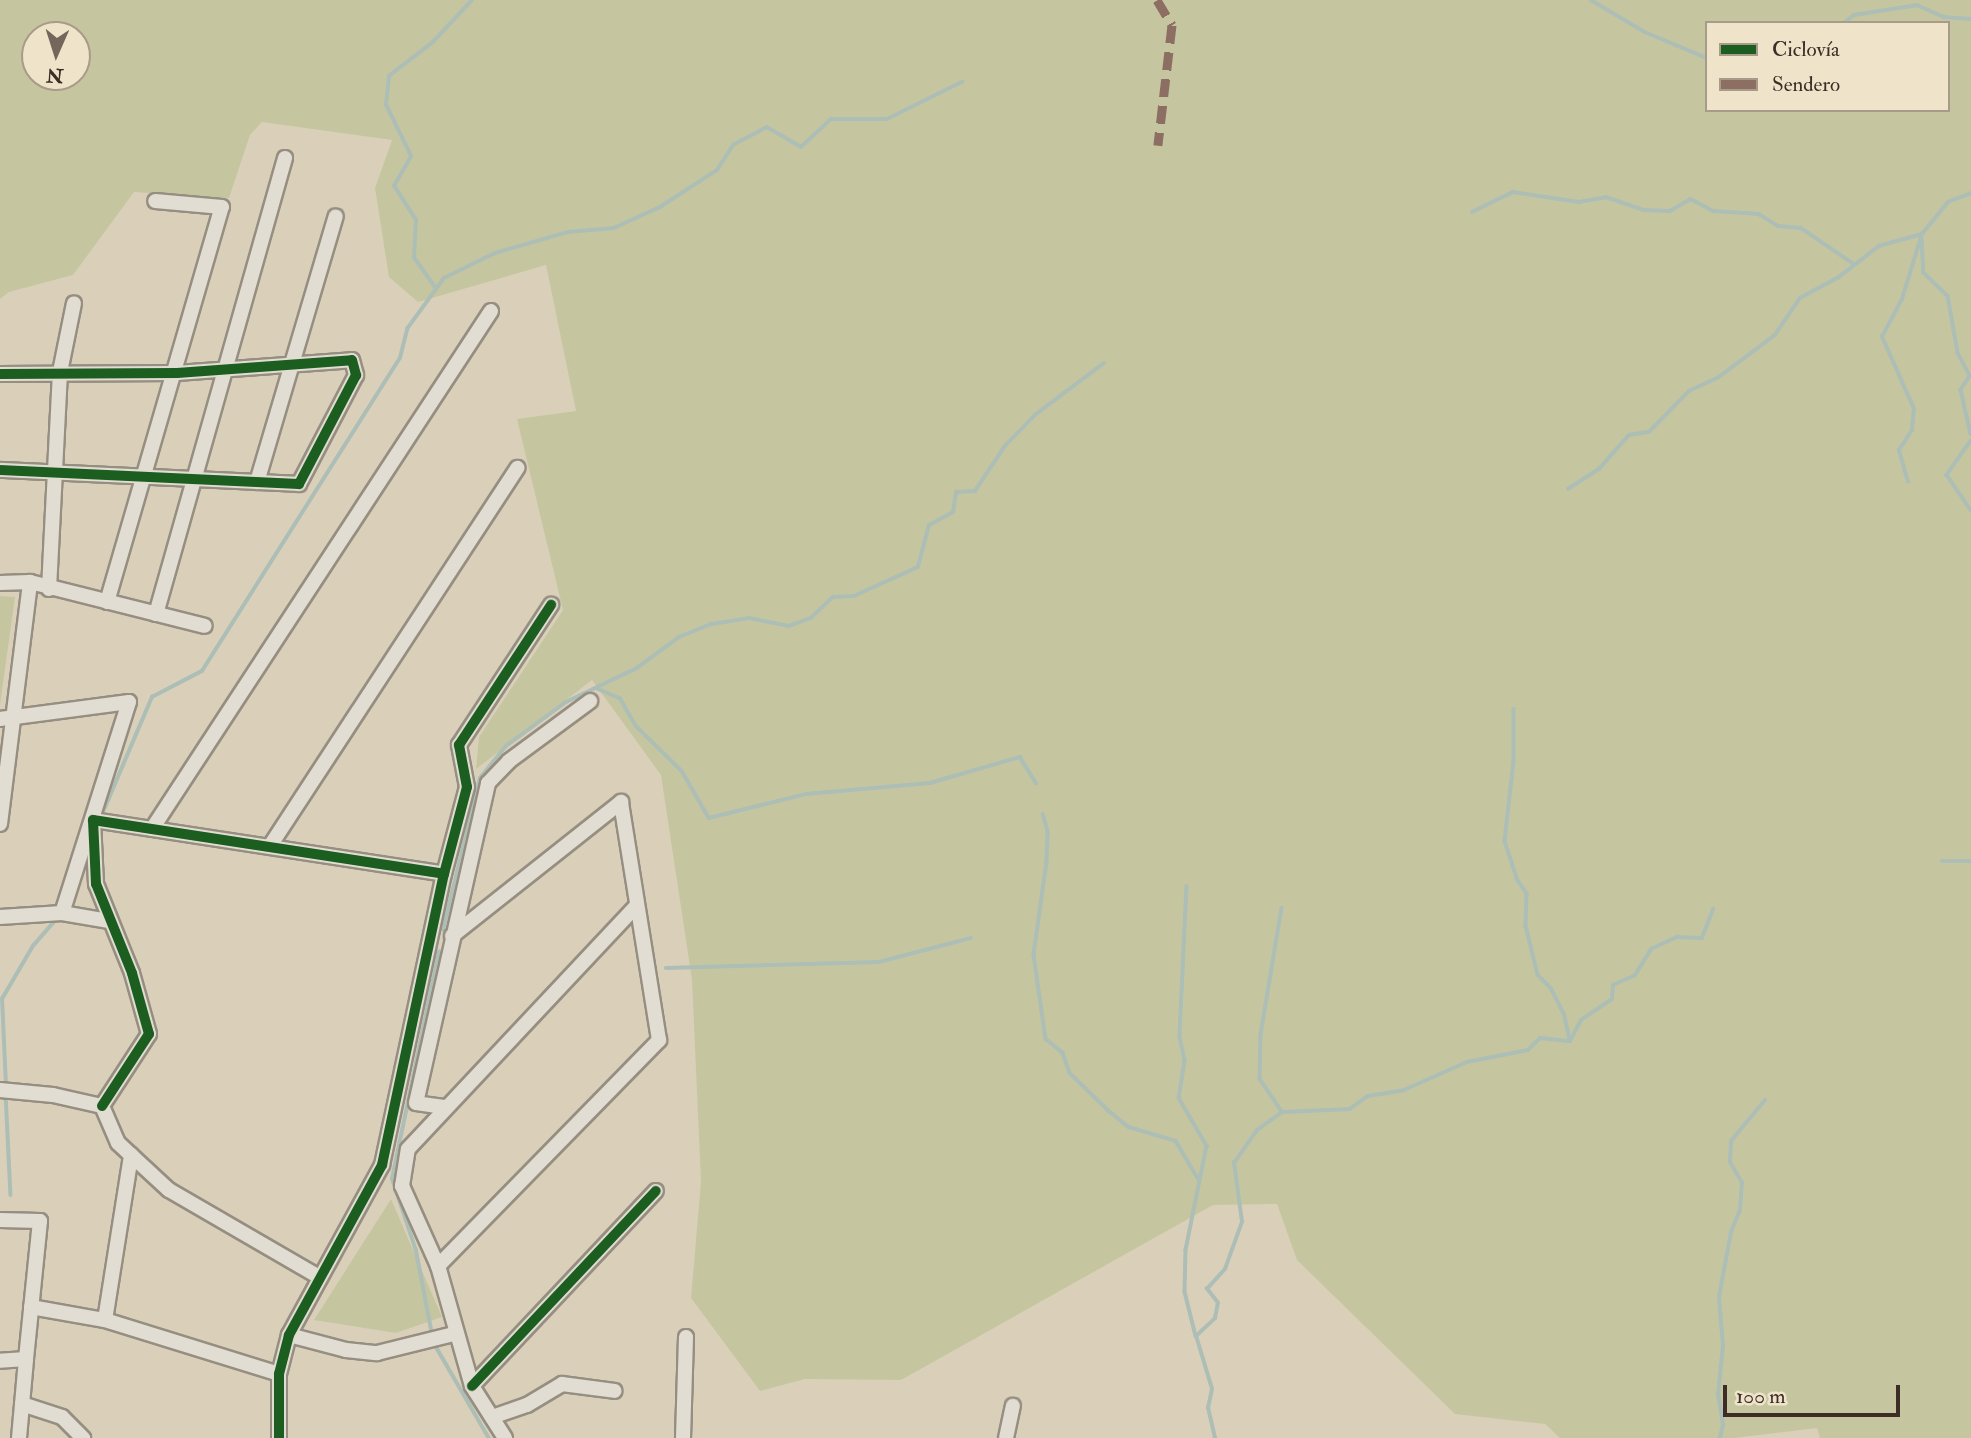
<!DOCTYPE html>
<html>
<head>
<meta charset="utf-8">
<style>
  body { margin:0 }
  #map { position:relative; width:1971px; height:1438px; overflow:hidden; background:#dad0ba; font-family:"IM FELL Double Pica",serif }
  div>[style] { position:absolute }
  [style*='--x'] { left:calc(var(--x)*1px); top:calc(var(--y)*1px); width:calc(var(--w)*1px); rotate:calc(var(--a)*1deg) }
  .green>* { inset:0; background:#c5c6a0 }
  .stream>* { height:3.5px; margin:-1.75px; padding:0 1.75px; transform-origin:1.75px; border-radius:1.75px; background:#acbeb5 }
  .roads { filter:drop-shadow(2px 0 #968e81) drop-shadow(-2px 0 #968e81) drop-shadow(0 2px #968e81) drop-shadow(0 -2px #968e81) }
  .minor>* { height:14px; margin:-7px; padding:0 7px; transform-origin:7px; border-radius:7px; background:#e2ddd2 }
  .quiet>* { height:9px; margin-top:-4.5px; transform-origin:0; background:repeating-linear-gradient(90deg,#8d6e63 0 18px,transparent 0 27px) }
  .cycleway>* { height:10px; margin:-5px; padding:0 5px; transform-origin:5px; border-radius:5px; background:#1b5e20 }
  span { translate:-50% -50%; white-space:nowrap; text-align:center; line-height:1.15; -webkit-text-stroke:5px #efe4ca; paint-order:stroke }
  .legend { position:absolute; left:1705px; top:21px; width:245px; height:91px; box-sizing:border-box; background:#efe4ca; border:2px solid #a89b89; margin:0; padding:9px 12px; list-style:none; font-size:21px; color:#3d2d27 }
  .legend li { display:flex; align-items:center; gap:14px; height:35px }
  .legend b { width:35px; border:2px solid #a89b89 }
  .north { position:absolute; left:21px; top:21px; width:70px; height:70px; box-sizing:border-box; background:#efe4ca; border:2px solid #a89b89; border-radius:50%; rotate:183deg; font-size:19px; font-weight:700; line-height:28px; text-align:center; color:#3d2d27 }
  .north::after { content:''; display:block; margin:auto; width:24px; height:32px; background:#74665a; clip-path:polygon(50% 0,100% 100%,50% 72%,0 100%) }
  .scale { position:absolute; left:1723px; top:1385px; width:177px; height:32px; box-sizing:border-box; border:4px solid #3d2d27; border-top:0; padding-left:9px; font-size:21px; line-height:24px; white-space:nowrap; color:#3d2d27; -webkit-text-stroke:5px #efe4ca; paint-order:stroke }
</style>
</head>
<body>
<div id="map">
  <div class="green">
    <i style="clip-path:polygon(evenodd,0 0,1971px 0,1971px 1438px,1820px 1438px,1817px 1428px,1734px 1438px,1560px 1438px,1545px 1424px,1455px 1414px,1297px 1260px,1277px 1204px,1213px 1205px,901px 1380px,805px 1379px,760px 1391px,691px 1298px,701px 1182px,692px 980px,661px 775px,592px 680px,476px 769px,479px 737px,563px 610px,517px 419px,576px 411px,546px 265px,418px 302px,389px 277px,375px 188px,392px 140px,262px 122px,250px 135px,229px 198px,134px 192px,73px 275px,9px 292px,0 299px,0 0,1707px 23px,1948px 23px,1948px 110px,1707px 110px,1707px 23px,0 0,35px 35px,77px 35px,77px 77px,35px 77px,35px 35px)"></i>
    <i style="clip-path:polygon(0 596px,15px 597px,0 705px)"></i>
    <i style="clip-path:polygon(391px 1199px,442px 1317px,396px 1333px,314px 1320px)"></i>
  </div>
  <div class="stream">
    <i style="--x:1591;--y:0;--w:63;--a:30.7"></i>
    <i style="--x:1645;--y:32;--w:67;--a:22.8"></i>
    <i style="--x:1844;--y:23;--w:13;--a:-39"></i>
    <i style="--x:1854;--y:15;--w:64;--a:-9"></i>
    <i style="--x:1917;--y:5;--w:30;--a:24"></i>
    <i style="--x:1944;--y:17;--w:27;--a:4"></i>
    <i style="--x:1472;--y:212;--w:46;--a:-26"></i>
    <i style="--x:1513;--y:192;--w:67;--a:8.6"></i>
    <i style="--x:1579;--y:202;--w:27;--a:-10"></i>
    <i style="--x:1606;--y:197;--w:40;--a:18.9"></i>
    <i style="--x:1644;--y:210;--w:26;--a:2"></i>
    <i style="--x:1670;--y:211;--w:24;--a:-30"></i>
    <i style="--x:1691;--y:199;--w:26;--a:28"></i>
    <i style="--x:1714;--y:211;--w:45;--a:3.8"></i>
    <i style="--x:1759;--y:214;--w:22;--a:32"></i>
    <i style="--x:1778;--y:226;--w:23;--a:5"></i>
    <i style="--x:1801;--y:228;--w:64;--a:34.2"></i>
    <i style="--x:1922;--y:238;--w:35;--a:87"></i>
    <i style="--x:1924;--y:273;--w:33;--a:44"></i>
    <i style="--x:1948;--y:296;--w:58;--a:80"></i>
    <i style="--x:1958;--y:353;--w:26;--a:62"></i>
    <i style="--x:1970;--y:376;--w:17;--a:123"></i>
    <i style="--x:1961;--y:390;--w:45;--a:77.2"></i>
    <i style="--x:436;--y:289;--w:38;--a:-125"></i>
    <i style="--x:414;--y:258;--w:38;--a:-87"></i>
    <i style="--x:416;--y:220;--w:40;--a:-122.9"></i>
    <i style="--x:394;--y:186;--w:34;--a:-60"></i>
    <i style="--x:411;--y:156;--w:57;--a:-116.1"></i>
    <i style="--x:386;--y:105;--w:29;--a:-84"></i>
    <i style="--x:389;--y:76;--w:56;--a:-37.7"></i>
    <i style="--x:433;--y:42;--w:57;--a:-47.1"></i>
    <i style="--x:1971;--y:441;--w:42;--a:125.2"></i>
    <i style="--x:1947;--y:475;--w:42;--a:55.6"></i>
    <i style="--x:1908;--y:482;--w:33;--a:-106"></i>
    <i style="--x:1899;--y:450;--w:24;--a:-57"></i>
    <i style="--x:1912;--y:430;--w:21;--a:-85"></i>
    <i style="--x:1914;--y:409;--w:79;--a:-114"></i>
    <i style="--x:1882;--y:337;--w:43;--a:-62.2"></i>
    <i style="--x:1902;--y:299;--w:68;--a:-72.9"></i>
    <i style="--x:1922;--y:234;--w:41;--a:-50.9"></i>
    <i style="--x:1948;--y:202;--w:25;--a:-21"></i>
    <i style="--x:1568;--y:489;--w:37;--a:-33"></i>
    <i style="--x:1599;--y:469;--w:45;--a:-48.6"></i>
    <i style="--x:1629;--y:435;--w:20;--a:-9"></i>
    <i style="--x:1649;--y:432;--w:57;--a:-45.7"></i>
    <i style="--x:1689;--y:391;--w:33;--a:-25"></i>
    <i style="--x:1719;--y:377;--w:70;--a:-36.9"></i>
    <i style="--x:1775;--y:335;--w:45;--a:-56"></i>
    <i style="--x:1800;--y:298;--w:44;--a:-28.3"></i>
    <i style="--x:1839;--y:277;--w:51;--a:-37.8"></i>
    <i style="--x:1879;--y:246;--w:45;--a:-15.6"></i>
    <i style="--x:596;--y:688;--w:26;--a:23"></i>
    <i style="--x:620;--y:698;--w:32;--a:60"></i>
    <i style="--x:636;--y:726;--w:64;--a:44.4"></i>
    <i style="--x:682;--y:771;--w:54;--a:60.1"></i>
    <i style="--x:709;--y:818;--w:100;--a:-13.9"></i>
    <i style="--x:806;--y:794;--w:124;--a:-5.1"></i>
    <i style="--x:930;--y:783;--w:94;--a:-16.1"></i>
    <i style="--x:1020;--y:757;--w:31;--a:58"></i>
    <i style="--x:1514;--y:709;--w:52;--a:90"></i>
    <i style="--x:1514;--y:761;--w:81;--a:96.4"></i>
    <i style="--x:1505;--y:841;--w:40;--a:72"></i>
    <i style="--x:1517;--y:879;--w:18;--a:56"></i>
    <i style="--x:1527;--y:894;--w:32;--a:92"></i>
    <i style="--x:1526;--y:926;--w:50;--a:76.2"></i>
    <i style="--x:1538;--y:975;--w:18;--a:45"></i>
    <i style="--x:1551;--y:988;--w:28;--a:63"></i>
    <i style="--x:1564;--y:1013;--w:27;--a:77"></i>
    <i style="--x:1043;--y:814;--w:19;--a:74"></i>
    <i style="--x:1048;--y:832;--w:30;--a:92"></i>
    <i style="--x:1047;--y:862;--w:94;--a:98"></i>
    <i style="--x:1034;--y:955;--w:85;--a:81.9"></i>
    <i style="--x:1046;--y:1039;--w:22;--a:39"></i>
    <i style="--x:1063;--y:1053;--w:21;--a:71"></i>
    <i style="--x:1070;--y:1073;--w:54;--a:44.3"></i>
    <i style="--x:1109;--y:1111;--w:26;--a:39"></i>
    <i style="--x:1129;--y:1127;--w:49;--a:16.6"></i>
    <i style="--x:1176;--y:1141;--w:45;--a:59.5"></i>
    <i style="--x:100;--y:819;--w:133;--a:-66.9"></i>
    <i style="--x:152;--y:697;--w:56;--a:-27.5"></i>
    <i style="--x:202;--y:671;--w:370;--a:-57.7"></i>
    <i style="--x:400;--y:358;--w:30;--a:-76"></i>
    <i style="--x:407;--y:329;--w:63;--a:-54"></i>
    <i style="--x:444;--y:278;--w:57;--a:-26.1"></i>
    <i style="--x:495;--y:253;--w:76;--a:-16"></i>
    <i style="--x:568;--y:232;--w:46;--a:-5"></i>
    <i style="--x:614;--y:228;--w:51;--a:-24.5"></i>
    <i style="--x:660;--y:207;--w:68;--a:-33"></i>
    <i style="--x:717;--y:170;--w:30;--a:-57"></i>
    <i style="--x:733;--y:145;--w:38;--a:-28"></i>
    <i style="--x:767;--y:127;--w:39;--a:30"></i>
    <i style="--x:801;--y:147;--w:41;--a:-43"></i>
    <i style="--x:831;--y:119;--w:56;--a:0"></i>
    <i style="--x:887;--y:119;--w:84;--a:-26.3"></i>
    <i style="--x:1942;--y:861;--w:29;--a:0"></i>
    <i style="--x:1187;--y:886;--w:151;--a:92.7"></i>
    <i style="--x:1180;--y:1037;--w:25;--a:78"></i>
    <i style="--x:1185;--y:1061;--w:37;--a:99"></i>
    <i style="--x:1179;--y:1098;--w:56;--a:59.7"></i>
    <i style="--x:1207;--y:1146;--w:106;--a:101.4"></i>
    <i style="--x:1186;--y:1250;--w:42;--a:91.4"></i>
    <i style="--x:1185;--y:1292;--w:45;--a:76"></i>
    <i style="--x:1282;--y:908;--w:129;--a:99.4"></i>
    <i style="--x:1261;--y:1035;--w:44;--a:91.3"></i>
    <i style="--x:1260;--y:1079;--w:40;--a:56"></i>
    <i style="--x:443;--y:930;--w:156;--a:-76.3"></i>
    <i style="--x:480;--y:778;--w:41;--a:-50.9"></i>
    <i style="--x:506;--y:746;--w:74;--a:-36.3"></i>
    <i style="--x:566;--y:702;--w:79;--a:-25.6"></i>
    <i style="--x:637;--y:668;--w:52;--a:-36.4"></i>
    <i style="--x:679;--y:637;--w:35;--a:-22"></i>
    <i style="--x:712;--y:624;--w:37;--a:-9"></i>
    <i style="--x:749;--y:618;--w:41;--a:11.3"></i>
    <i style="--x:789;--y:626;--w:23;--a:-20"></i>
    <i style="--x:811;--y:618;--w:30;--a:-44"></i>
    <i style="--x:833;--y:597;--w:21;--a:-3"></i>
    <i style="--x:854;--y:596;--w:70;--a:-24.4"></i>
    <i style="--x:918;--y:567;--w:43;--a:-75.3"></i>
    <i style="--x:929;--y:525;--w:27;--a:-28"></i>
    <i style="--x:953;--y:512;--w:20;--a:-81"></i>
    <i style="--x:956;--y:492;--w:19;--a:-3"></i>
    <i style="--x:975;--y:491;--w:54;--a:-56.3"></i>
    <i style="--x:1005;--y:446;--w:43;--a:-45.9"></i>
    <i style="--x:1035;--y:415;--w:86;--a:-37"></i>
    <i style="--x:666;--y:968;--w:213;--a:-1.6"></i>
    <i style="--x:879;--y:962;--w:95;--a:-14.6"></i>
    <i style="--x:6;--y:1086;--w:87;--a:-92.6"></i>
    <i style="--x:2;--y:999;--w:61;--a:-59.7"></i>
    <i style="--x:33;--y:946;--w:37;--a:-49"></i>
    <i style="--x:6;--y:1094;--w:101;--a:87.2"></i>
    <i style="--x:432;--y:1335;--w:86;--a:-100.8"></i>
    <i style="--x:416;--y:1251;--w:76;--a:-108.4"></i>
    <i style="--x:392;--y:1179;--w:232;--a:-78.3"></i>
    <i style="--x:434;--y:1343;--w:110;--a:59.9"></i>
    <i style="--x:1215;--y:1438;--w:31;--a:-103"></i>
    <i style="--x:1208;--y:1408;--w:19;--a:-78"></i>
    <i style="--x:1212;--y:1389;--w:55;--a:-106.8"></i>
    <i style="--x:1196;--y:1336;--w:26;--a:-43"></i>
    <i style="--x:1215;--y:1318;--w:15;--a:-79"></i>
    <i style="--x:1218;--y:1303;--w:18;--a:-128"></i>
    <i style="--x:1207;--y:1289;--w:27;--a:-48"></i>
    <i style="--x:1225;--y:1269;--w:50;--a:-70.1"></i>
    <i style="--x:1242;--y:1222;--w:60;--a:-97.7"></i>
    <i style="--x:1234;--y:1163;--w:39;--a:-55"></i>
    <i style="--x:1256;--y:1131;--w:32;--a:-36"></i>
    <i style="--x:1282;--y:1112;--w:68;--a:-2.5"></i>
    <i style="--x:1350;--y:1109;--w:22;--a:-36"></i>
    <i style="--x:1368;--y:1096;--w:36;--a:-9"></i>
    <i style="--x:1404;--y:1090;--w:69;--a:-24"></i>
    <i style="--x:1467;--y:1062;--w:62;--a:-11.1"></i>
    <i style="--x:1528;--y:1050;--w:17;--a:-45"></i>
    <i style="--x:1540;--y:1038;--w:30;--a:6"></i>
    <i style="--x:1570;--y:1041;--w:24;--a:-62"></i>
    <i style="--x:1581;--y:1020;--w:37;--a:-34"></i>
    <i style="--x:1612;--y:999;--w:14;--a:-86"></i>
    <i style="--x:1613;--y:985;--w:24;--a:-24"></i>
    <i style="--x:1635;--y:975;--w:31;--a:-58"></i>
    <i style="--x:1651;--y:949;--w:29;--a:-25"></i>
    <i style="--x:1677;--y:937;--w:25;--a:2"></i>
    <i style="--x:1702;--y:938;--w:31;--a:-69"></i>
    <i style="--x:1720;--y:1438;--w:13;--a:-77"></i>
    <i style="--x:1723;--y:1425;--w:30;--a:-99"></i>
    <i style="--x:1718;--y:1395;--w:49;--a:-84.2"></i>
    <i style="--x:1723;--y:1346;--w:49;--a:-94.7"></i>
    <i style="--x:1719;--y:1297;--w:66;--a:-79.5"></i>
    <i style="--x:1731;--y:1232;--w:24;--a:-68"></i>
    <i style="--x:1740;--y:1210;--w:27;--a:-86"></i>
    <i style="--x:1742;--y:1183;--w:24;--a:-120"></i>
    <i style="--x:1730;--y:1162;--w:21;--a:-87"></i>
    <i style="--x:1731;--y:1141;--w:53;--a:-50.3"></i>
  </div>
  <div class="roads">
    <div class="minor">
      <i style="--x:0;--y:374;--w:177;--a:-0.3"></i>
      <i style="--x:177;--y:373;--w:175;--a:-4.2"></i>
      <i style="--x:352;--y:360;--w:16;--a:75"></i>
      <i style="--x:356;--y:375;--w:123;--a:117.6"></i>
      <i style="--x:299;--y:484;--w:299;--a:-177.3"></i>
      <i style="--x:257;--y:482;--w:277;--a:-73.5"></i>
      <i style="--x:0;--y:583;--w:30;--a:-2"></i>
      <i style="--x:30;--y:582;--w:180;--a:14.1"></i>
      <i style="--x:49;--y:589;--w:217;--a:-87.1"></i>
      <i style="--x:60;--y:372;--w:70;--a:-78.5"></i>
      <i style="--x:107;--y:602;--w:411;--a:-73.8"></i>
      <i style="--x:222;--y:207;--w:67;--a:-174.9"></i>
      <i style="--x:156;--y:614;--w:474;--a:-74.2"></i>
      <i style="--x:0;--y:719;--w:130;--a:-7.5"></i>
      <i style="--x:129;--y:702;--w:221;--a:107.6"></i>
      <i style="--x:0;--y:824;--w:244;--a:-82.9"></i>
      <i style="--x:152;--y:829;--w:619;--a:-56.8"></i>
      <i style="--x:270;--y:846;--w:452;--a:-56.8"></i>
      <i style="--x:0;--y:917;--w:62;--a:-3.7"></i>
      <i style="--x:62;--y:913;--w:48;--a:9.7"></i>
      <i style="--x:452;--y:936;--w:216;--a:-38.4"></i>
      <i style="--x:0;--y:1090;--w:53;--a:5.4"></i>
      <i style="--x:53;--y:1095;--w:50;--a:12.7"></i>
      <i style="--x:102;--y:1106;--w:40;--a:66.6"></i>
      <i style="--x:118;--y:1143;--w:69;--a:42.7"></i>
      <i style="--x:169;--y:1190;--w:173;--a:30.1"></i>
      <i style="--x:102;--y:1106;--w:86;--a:-56.9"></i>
      <i style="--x:149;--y:1034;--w:63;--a:-105.6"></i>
      <i style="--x:132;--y:973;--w:96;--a:-112"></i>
      <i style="--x:96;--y:884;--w:64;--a:-92.7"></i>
      <i style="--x:93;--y:820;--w:355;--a:8.7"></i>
      <i style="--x:444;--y:1107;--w:28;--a:-172"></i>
      <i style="--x:416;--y:1103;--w:328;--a:-77.3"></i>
      <i style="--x:488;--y:783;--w:30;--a:-46"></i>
      <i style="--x:509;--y:761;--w:101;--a:-36.5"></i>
      <i style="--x:0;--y:1220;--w:40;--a:1.4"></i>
      <i style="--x:40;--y:1221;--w:139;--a:95.8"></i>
      <i style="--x:26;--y:1359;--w:26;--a:176"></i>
      <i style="--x:438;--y:1266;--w:88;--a:-114.2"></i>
      <i style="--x:402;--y:1186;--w:37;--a:-81"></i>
      <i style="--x:408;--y:1149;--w:332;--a:-46.8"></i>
      <i style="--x:31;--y:1307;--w:75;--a:10"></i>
      <i style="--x:105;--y:1320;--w:182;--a:17.2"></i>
      <i style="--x:105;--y:1320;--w:167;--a:-81"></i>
      <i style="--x:289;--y:1335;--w:59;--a:14.7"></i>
      <i style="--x:346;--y:1350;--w:31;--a:6"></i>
      <i style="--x:377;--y:1353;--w:79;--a:-13.9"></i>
      <i style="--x:472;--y:1386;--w:268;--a:-46.7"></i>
      <i style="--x:22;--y:1404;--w:42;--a:18"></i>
      <i style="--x:62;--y:1417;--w:30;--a:45"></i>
      <i style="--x:492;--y:1417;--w:37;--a:-19"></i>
      <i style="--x:527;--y:1405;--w:41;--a:-31"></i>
      <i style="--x:562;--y:1384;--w:53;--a:7.5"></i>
      <i style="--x:19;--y:1438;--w:79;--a:-84.9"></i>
      <i style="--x:279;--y:1438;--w:64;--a:-90"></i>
      <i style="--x:279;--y:1374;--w:40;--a:-75.6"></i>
      <i style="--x:289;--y:1335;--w:194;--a:-61.3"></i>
      <i style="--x:382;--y:1165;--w:298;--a:-78"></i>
      <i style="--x:444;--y:874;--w:90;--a:-75.2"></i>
      <i style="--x:467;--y:787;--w:43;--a:-100.8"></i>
      <i style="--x:459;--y:745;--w:168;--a:-56.7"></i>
      <i style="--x:505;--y:1438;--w:62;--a:-122.4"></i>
      <i style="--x:472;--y:1386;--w:125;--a:-105.8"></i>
      <i style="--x:438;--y:1266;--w:316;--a:-45.6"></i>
      <i style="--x:659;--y:1040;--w:241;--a:-99.1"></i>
      <i style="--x:683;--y:1438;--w:101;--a:-88.3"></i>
      <i style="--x:1006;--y:1438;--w:33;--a:-78"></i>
    </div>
  </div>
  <div class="quiet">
    <i style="--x:1157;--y:0;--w:29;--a:59"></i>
    <i style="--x:1172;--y:25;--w:121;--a:96.7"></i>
  </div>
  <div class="cycleway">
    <i style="--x:0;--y:374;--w:177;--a:-0.3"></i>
    <i style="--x:177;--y:373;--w:175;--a:-4.2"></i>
    <i style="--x:352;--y:360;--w:16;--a:75"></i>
    <i style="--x:356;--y:375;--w:123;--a:117.6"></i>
    <i style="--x:299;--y:484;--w:299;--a:-177.3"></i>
    <i style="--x:102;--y:1106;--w:86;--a:-56.9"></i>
    <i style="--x:149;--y:1034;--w:63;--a:-105.6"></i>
    <i style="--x:132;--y:973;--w:96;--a:-112"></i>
    <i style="--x:96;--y:884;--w:64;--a:-92.7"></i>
    <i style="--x:93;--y:820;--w:355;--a:8.7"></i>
    <i style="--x:472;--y:1386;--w:268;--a:-46.7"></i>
    <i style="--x:279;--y:1438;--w:64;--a:-90"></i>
    <i style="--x:279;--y:1374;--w:40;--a:-75.6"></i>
    <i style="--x:289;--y:1335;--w:194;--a:-61.3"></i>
    <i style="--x:382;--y:1165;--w:298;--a:-78"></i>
    <i style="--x:444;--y:874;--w:90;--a:-75.2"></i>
    <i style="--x:467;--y:787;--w:43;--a:-100.8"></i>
    <i style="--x:459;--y:745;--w:168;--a:-56.7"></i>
  </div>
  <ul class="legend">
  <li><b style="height:9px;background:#1b5e20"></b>Ciclovía</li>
  <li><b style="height:9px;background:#8d6e63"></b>Sendero</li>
  </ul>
  <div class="north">N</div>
  <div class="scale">100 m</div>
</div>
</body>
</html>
